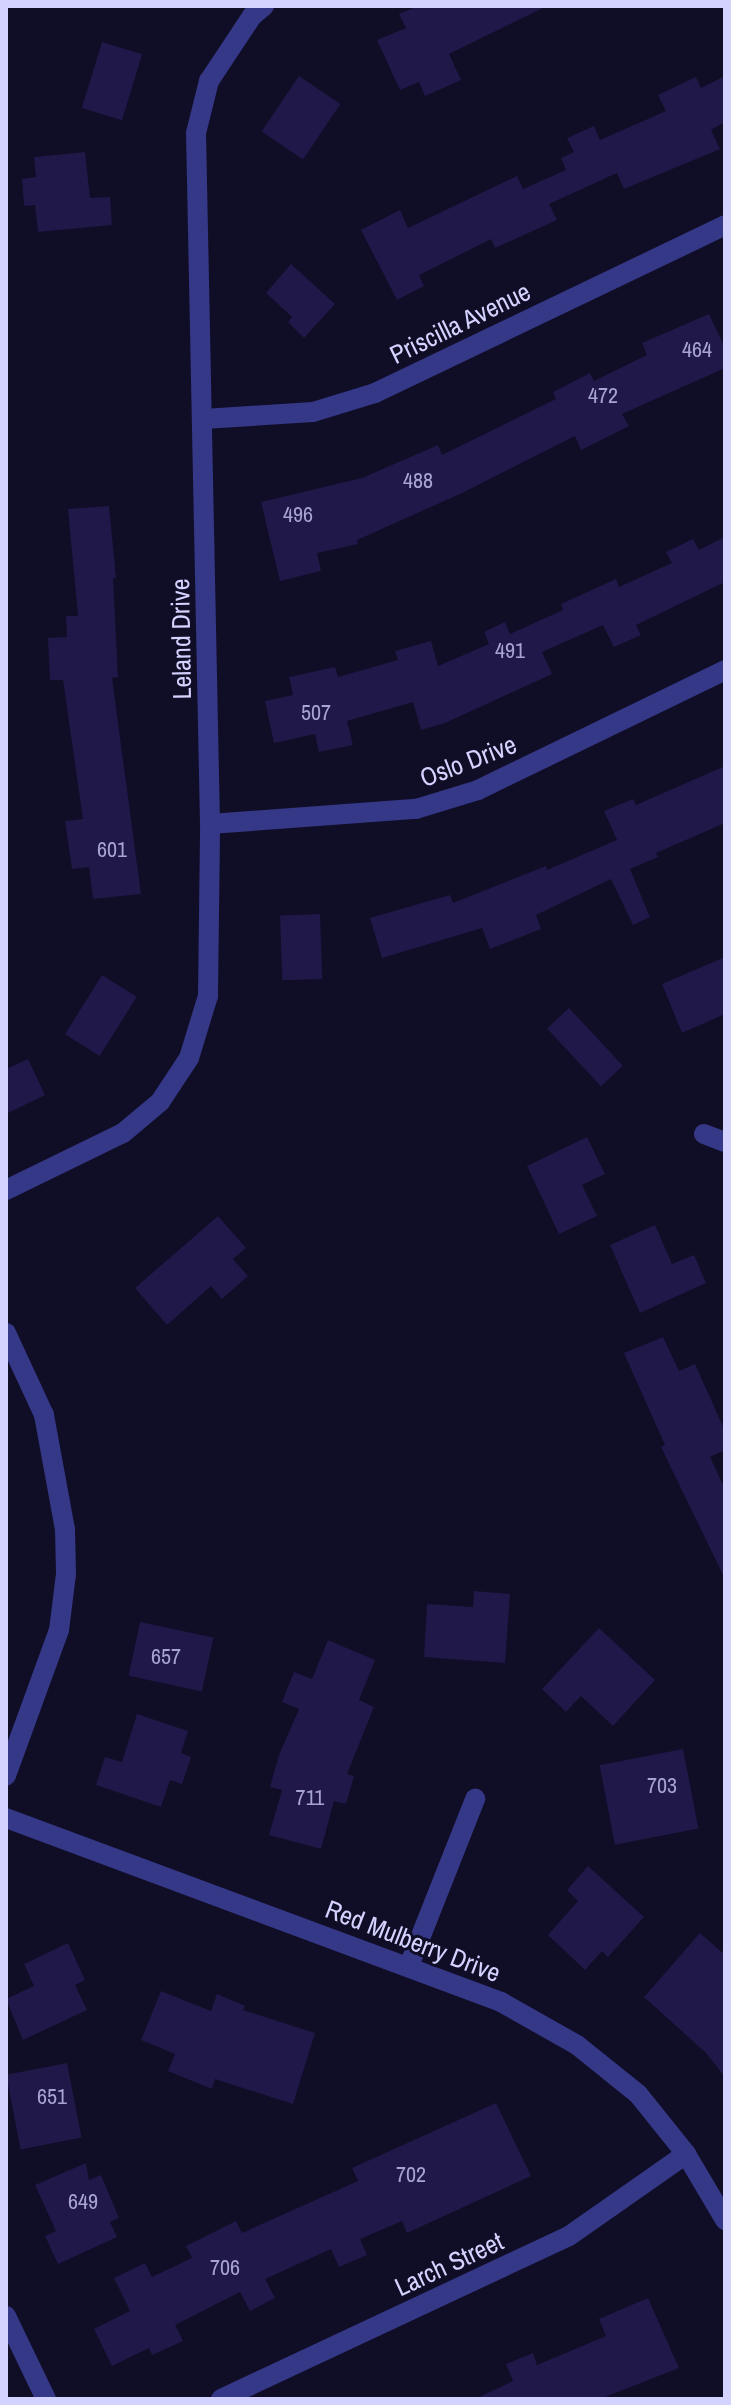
<!DOCTYPE html>
<html>
<head>
<meta charset="utf-8">
<style>
  body { margin:0 }
  #map { position:relative; width:731px; height:2405px; overflow:hidden; background:#100d26; font-family:"Archivo Narrow",sans-serif }
  div>[style] { position:absolute }
  [style*='--x'] { left:calc(var(--x)*1px); top:calc(var(--y)*1px); width:calc(var(--w)*1px); rotate:calc(var(--a)*1deg) }
  .building>* { inset:0; background:#1f1848; transform-origin:0 0 }
  .minor>* { height:20px; margin:-10px; padding:0 10px; transform-origin:10px; border-radius:10px; background:#353787 }
  span { translate:-50% -50%; white-space:nowrap; text-align:center; line-height:1.15; -webkit-text-stroke:6px #100d26; paint-order:stroke }
  .number-label { font-size:22px; color:#a7a4d1 }
  .number-label span { -webkit-text-stroke-width:0 }
  .street-label { font-size:26px; color:#d4d2ff }
  .frame { position:absolute; inset:0; border:8px solid #d4d2ff; pointer-events:none }
</style>
</head>
<body>
<div id="map">
  <div class="building">
    <i style="clip-path:polygon(418px 6px,547px 6px,449px 54px,461px 80px,425px 96px,419px 82px,400px 90px,377px 40px,406px 28px,399px 14px)"></i>
    <i style="left:102px;top:42px;width:42px;height:69px;rotate:17deg"></i>
    <i style="left:299px;top:76px;width:50px;height:67px;rotate:34deg"></i>
    <i style="clip-path:polygon(725px 76px,725px 122px,711px 130px,720px 149px,624px 189px,617px 173px,549px 204px,557px 220px,495px 248px,491px 239px,419px 275px,424px 286px,397px 300px,361px 230px,400px 210px,408px 228px,517px 176px,523px 189px,566px 170px,561px 158px,574px 152px,567px 138px,594px 126px,600px 140px,666px 111px,658px 95px,696px 77px,701px 88px)"></i>
    <i style="clip-path:polygon(85px 152px,90px 198px,110px 197px,112px 225px,38px 232px,35px 205px,24px 206px,22px 179px,36px 177px,34px 157px)"></i>
    <i style="clip-path:polygon(291px 264px,335px 304px,304px 338px,288px 322px,292px 317px,266px 293px)"></i>
    <i style="clip-path:polygon(709px 314px,725px 348px,725px 368px,622px 414px,629px 426px,581px 450px,575px 436px,460px 494px,357px 540px,358px 544px,317px 553px,321px 571px,280px 581px,261px 502px,362px 478px,438px 445px,442px 455px,556px 399px,553px 392px,590px 373px,594px 381px,647px 355px,642px 343px)"></i>
    <i style="clip-path:polygon(109px 506px,116px 578px,113px 578px,118px 677px,112px 678px,141px 894px,93px 899px,89px 867px,72px 869px,65px 821px,83px 819px,63px 680px,50px 680px,48px 638px,67px 637px,66px 616px,78px 616px,68px 509px)"></i>
    <i style="clip-path:polygon(725px 537px,725px 582px,636px 625px,641px 635px,614px 647px,603px 625px,542px 652px,552px 674px,445px 723px,421px 730px,413px 702px,347px 721px,353px 745px,319px 752px,315px 734px,274px 743px,265px 701px,293px 695px,289px 677px,335px 667px,338px 677px,398px 660px,395px 651px,431px 641px,438px 666px,489px 644px,484px 632px,505px 622px,510px 634px,563px 610px,561px 604px,616px 579px,619px 587px,672px 563px,666px 552px,693px 539px,699px 550px)"></i>
    <i style="clip-path:polygon(725px 766px,725px 823px,656px 853px,658px 857px,630px 869px,650px 917px,633px 925px,611px 879px,536px 915px,541px 929px,490px 949px,482px 928px,382px 958px,370px 918px,450px 895px,453px 903px,546px 866px,547px 870px,617px 840px,604px 811px,633px 799px,636px 805px)"></i>
    <i style="left:320px;top:914px;width:65px;height:40px;rotate:88deg"></i>
    <i style="clip-path:polygon(725px 957px,725px 1014px,682px 1033px,662px 984px)"></i>
    <i style="left:102px;top:975px;width:41px;height:70px;rotate:32deg"></i>
    <i style="left:569px;top:1008px;width:79px;height:30px;rotate:47deg"></i>
    <i style="clip-path:polygon(28px 1059px,45px 1095px,6px 1114px,6px 1069px)"></i>
    <i style="clip-path:polygon(587px 1137px,605px 1174px,582px 1185px,597px 1216px,559px 1234px,527px 1166px)"></i>
    <i style="clip-path:polygon(218px 1216px,246px 1248px,233px 1259px,248px 1276px,222px 1299px,211px 1286px,167px 1325px,135px 1288px)"></i>
    <i style="clip-path:polygon(655px 1225px,672px 1264px,694px 1255px,706px 1283px,640px 1313px,610px 1245px)"></i>
    <i style="clip-path:polygon(663px 1337px,679px 1371px,695px 1364px,725px 1431px,725px 1450px,710px 1457px,725px 1489px,725px 1579px,661px 1447px,665px 1445px,624px 1353px)"></i>
    <i style="clip-path:polygon(474px 1591px,510px 1594px,505px 1663px,424px 1657px,427px 1604px,473px 1607px)"></i>
    <i style="left:140px;top:1622px;width:75px;height:55px;rotate:12deg"></i>
    <i style="clip-path:polygon(599px 1628px,655px 1680px,613px 1726px,581px 1696px,566px 1712px,542px 1689px)"></i>
    <i style="clip-path:polygon(328px 1640px,375px 1660px,359px 1700px,374px 1707px,347px 1774px,354px 1776px,346px 1804px,334px 1801px,321px 1849px,269px 1835px,282px 1790px,270px 1787px,279px 1755px,299px 1709px,282px 1702px,294px 1672px,312px 1679px)"></i>
    <i style="clip-path:polygon(137px 1714px,188px 1731px,181px 1753px,191px 1757px,182px 1784px,170px 1780px,161px 1807px,96px 1785px,105px 1757px,122px 1762px)"></i>
    <i style="left:683px;top:1749px;width:81px;height:85px;rotate:79deg"></i>
    <i style="clip-path:polygon(588px 1866px,644px 1917px,608px 1957px,602px 1951px,585px 1970px,548px 1935px,578px 1901px,567px 1890px)"></i>
    <i style="clip-path:polygon(700px 1933px,725px 1955px,725px 2077px,706px 2053px,644px 1997px)"></i>
    <i style="clip-path:polygon(68px 1943px,85px 1980px,75px 1985px,87px 2010px,23px 2040px,6px 1999px,34px 1986px,24px 1964px)"></i>
    <i style="clip-path:polygon(161px 1991px,211px 2011px,217px 1994px,245px 2006px,243px 2010px,315px 2033px,293px 2104px,215px 2079px,212px 2089px,168px 2071px,175px 2054px,141px 2040px)"></i>
    <i style="left:67px;top:2063px;width:76px;height:62px;rotate:79deg"></i>
    <i style="clip-path:polygon(496px 2103px,531px 2176px,407px 2233px,402px 2221px,360px 2239px,367px 2255px,339px 2267px,331px 2249px,265px 2279px,275px 2298px,250px 2311px,240px 2292px,175px 2325px,183px 2341px,152px 2355px,149px 2348px,112px 2366px,94px 2329px,130px 2311px,114px 2278px,145px 2263px,152px 2277px,192px 2258px,186px 2246px,236px 2221px,242px 2233px,358px 2181px,352px 2168px)"></i>
    <i style="clip-path:polygon(86px 2163px,89px 2180px,101px 2175px,119px 2218px,110px 2222px,117px 2237px,58px 2264px,45px 2236px,56px 2231px,35px 2185px)"></i>
    <i style="clip-path:polygon(648px 2298px,679px 2368px,600px 2399px,475px 2399px,513px 2381px,506px 2364px,533px 2353px,537px 2365px,606px 2336px,599px 2319px)"></i>
  </div>
  <div class="minor">
    <i style="--x:204;--y:419;--w:109;--a:-3.7"></i>
    <i style="--x:313;--y:412;--w:65;--a:-17"></i>
    <i style="--x:375;--y:393;--w:388;--a:-25.6"></i>
    <i style="--x:210;--y:824;--w:207;--a:-4.2"></i>
    <i style="--x:416;--y:809;--w:65;--a:-17"></i>
    <i style="--x:478;--y:790;--w:275;--a:-25.9"></i>
    <i style="--x:704;--y:1134;--w:22;--a:21"></i>
    <i style="--x:6;--y:1190;--w:130;--a:-26"></i>
    <i style="--x:123;--y:1133;--w:48;--a:-40"></i>
    <i style="--x:160;--y:1102;--w:53;--a:-56.6"></i>
    <i style="--x:189;--y:1058;--w:65;--a:-73"></i>
    <i style="--x:208;--y:996;--w:172;--a:-89.3"></i>
    <i style="--x:210;--y:824;--w:691;--a:-91.16"></i>
    <i style="--x:196;--y:133;--w:54;--a:-76"></i>
    <i style="--x:209;--y:81;--w:78;--a:-56.5"></i>
    <i style="--x:252;--y:16;--w:16;--a:-40"></i>
    <i style="--x:6;--y:1333;--w:90;--a:65.1"></i>
    <i style="--x:44;--y:1415;--w:116;--a:79.6"></i>
    <i style="--x:65;--y:1529;--w:45;--a:88.7"></i>
    <i style="--x:66;--y:1574;--w:56;--a:97.1"></i>
    <i style="--x:59;--y:1630;--w:155;--a:110"></i>
    <i style="--x:6;--y:1818;--w:528;--a:20.39"></i>
    <i style="--x:501;--y:2002;--w:87;--a:29.5"></i>
    <i style="--x:577;--y:2045;--w:78;--a:38.8"></i>
    <i style="--x:638;--y:2094;--w:77;--a:51.3"></i>
    <i style="--x:686;--y:2154;--w:77;--a:59.4"></i>
    <i style="--x:409;--y:1966;--w:180;--a:-68.4"></i>
    <i style="--x:6;--y:2316;--w:92;--a:64.3"></i>
    <i style="--x:221;--y:2399;--w:384;--a:-25.1"></i>
    <i style="--x:569;--y:2236;--w:143;--a:-35"></i>
  </div>
  <div class="number-label">
    <span style="left:697px;top:350px">464</span>
    <span style="left:603px;top:396px">472</span>
    <span style="left:418px;top:481px">488</span>
    <span style="left:298px;top:515px">496</span>
    <span style="left:510px;top:651px">491</span>
    <span style="left:316px;top:713px">507</span>
    <span style="left:112px;top:850px">601</span>
    <span style="left:166px;top:1657px">657</span>
    <span style="left:662px;top:1786px">703</span>
    <span style="left:310px;top:1798px">711</span>
    <span style="left:52px;top:2097px">651</span>
    <span style="left:411px;top:2175px">702</span>
    <span style="left:83px;top:2202px">649</span>
    <span style="left:225px;top:2268px">706</span>
  </div>
  <div class="street-label">
    <span style="left:460px;top:323px;rotate:-26deg">Priscilla Avenue</span>
    <span style="left:181px;top:639px;rotate:-91deg">Leland Drive</span>
    <span style="left:468px;top:761px;rotate:-21deg">Oslo Drive</span>
    <span style="left:413px;top:1941px;rotate:21deg">Red Mulberry Drive</span>
    <span style="left:449px;top:2264px;rotate:-25deg">Larch Street</span>
  </div>
  <div class="frame"></div>
</div>
</body>
</html>
